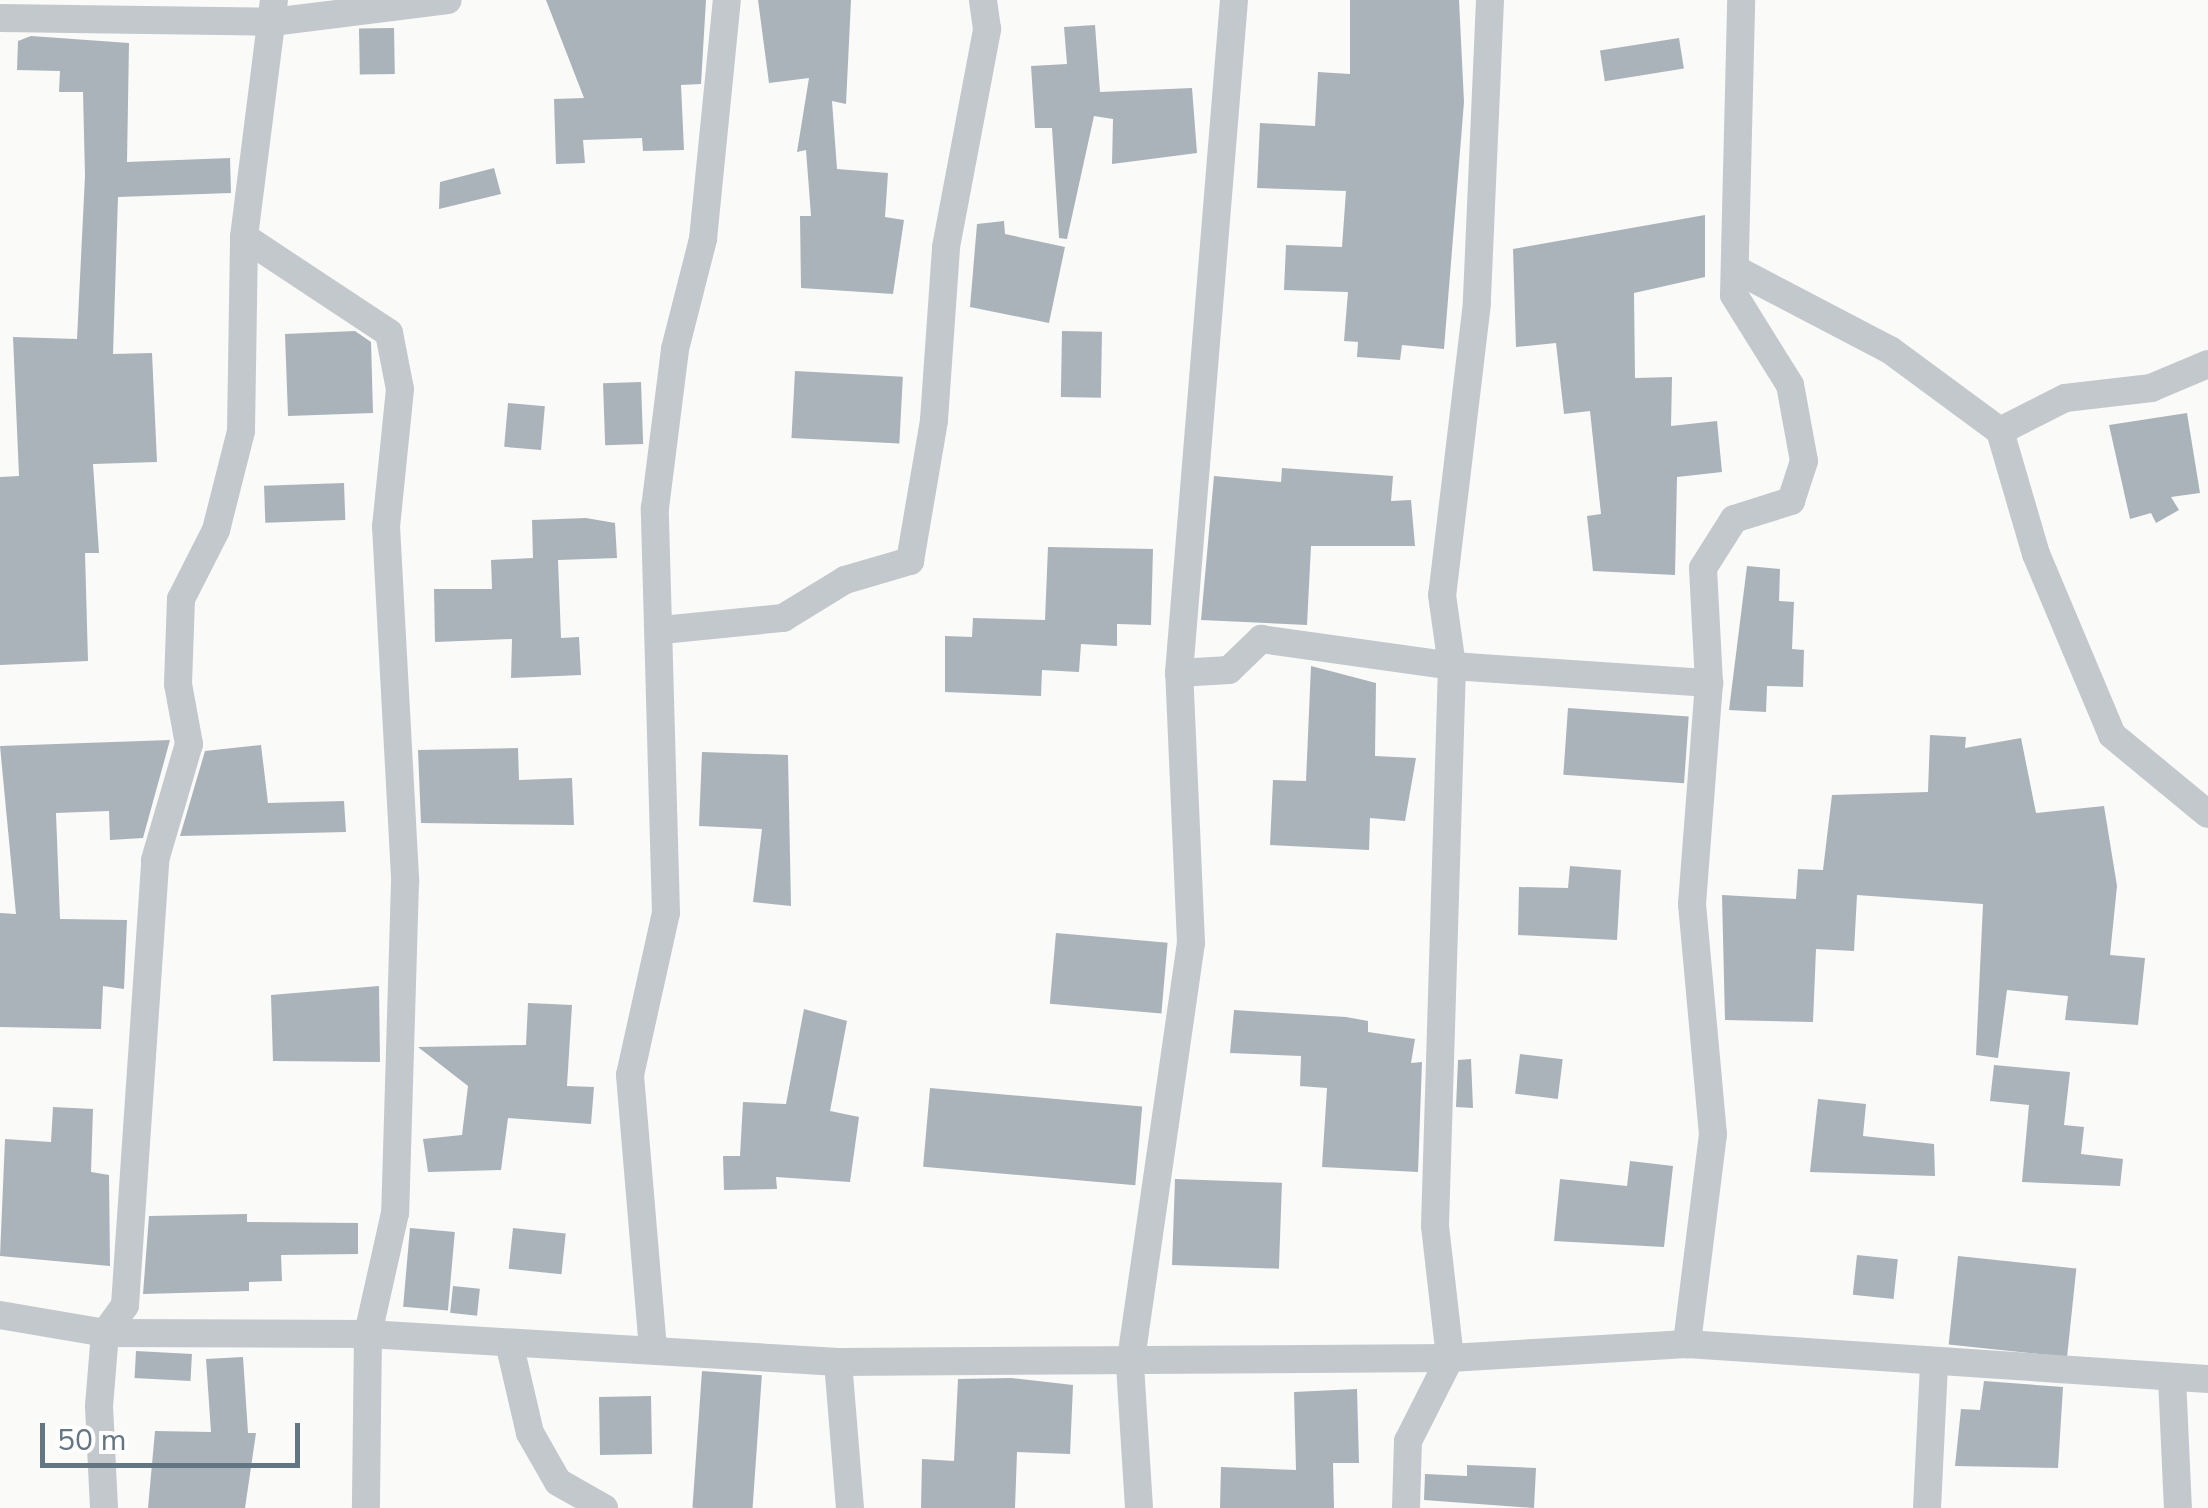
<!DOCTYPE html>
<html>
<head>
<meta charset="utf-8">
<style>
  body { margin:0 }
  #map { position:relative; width:2208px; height:1508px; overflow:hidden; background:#fafaf8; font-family:"Nunito Sans",sans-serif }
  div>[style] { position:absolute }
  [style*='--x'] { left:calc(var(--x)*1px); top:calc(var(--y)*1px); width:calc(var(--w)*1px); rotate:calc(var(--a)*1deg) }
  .building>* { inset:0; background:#aab3b9; transform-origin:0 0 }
  .street>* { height:28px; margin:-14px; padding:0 14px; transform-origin:14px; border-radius:14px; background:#c3c8cc }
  span { translate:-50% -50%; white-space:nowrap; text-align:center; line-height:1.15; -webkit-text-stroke:10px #fff; paint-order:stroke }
  .scale { position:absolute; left:40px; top:1423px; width:260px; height:45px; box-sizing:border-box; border:5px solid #657683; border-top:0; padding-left:12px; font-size:30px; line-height:35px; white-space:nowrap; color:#657683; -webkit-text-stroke:8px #fff; paint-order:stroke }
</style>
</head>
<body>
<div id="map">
  <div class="building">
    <i style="clip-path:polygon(546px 0,706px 0,701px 84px,681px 85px,684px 150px,643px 151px,642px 138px,583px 140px,585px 163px,556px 164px,554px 99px,584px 98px)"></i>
    <i style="clip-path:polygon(758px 0,851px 0,846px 104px,832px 101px,837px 169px,888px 173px,885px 217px,904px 220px,893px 294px,801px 288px,800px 216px,811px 216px,806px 150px,797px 152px,809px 78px,769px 83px)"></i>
    <i style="clip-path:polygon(1350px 0,1459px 0,1464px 102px,1444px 349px,1402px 345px,1400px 360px,1357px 357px,1358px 342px,1344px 341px,1348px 292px,1284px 290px,1286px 245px,1342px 247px,1346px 191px,1257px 188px,1260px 123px,1315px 126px,1318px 72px,1350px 74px)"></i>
    <i style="clip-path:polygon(1095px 25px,1100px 92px,1192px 88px,1197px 153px,1112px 164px,1113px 119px,1094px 116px,1067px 239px,1059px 238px,1052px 128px,1035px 128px,1031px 66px,1067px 64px,1064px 27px)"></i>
    <i style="left:394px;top:28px;width:46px;height:35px;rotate:89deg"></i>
    <i style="clip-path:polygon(31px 36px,129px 43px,127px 162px,230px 158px,231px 193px,118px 197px,113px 354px,152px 353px,157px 462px,93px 464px,99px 553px,85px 553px,88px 661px,0 665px,0 477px,19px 476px,13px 337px,77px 339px,85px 176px,83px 92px,59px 92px,60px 71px,17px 70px,18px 41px)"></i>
    <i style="left:1679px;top:38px;width:31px;height:80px;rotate:81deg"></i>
    <i style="clip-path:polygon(494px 168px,501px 194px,439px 209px,440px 182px)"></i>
    <i style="clip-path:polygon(1705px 215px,1705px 277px,1634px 293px,1635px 378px,1672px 377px,1671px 426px,1717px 421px,1722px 472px,1677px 477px,1675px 575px,1593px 571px,1587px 516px,1601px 514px,1590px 411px,1564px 414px,1556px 343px,1516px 347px,1513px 249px)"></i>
    <i style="clip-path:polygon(1004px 221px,1005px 234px,1065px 247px,1049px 323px,970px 307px,977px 224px)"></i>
    <i style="clip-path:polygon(355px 331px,371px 342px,373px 413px,288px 416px,285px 334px)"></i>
    <i style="left:1062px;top:331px;width:40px;height:66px;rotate:1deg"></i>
    <i style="left:795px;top:371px;width:108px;height:67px;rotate:3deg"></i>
    <i style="left:641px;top:382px;width:62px;height:38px;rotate:88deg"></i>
    <i style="left:508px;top:403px;width:37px;height:44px;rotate:5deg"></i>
    <i style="clip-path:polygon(2187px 413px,2200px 493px,2171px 497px,2179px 510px,2156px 523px,2151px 513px,2130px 519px,2109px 425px)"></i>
    <i style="clip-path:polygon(1282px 468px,1393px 476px,1391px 501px,1411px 500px,1415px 546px,1311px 546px,1307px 625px,1201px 620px,1214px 476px,1281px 482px)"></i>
    <i style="left:344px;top:483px;width:37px;height:80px;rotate:88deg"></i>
    <i style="clip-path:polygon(586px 518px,615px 523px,617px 558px,558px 560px,561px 638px,579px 637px,581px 675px,511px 678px,512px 639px,435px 642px,434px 589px,492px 589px,491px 560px,533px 558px,532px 520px)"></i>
    <i style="clip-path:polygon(1048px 547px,1153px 549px,1151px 625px,1117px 624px,1117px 646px,1081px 644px,1079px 672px,1042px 670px,1041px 696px,945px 692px,945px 636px,972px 637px,973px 618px,1045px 620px)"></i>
    <i style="clip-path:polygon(1747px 566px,1780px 569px,1779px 601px,1794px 602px,1792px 649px,1804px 650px,1803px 687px,1767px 686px,1766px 712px,1729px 710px)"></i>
    <i style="clip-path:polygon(1311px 666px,1376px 683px,1375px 756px,1416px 758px,1405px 821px,1370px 818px,1369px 850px,1270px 845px,1273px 780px,1306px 781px)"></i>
    <i style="left:1568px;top:708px;width:121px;height:67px;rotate:4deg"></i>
    <i style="clip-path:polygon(1930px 735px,1966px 737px,1965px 748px,2021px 738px,2036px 813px,2104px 806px,2117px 886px,2110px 955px,2145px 958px,2138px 1025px,2065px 1020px,2068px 996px,2007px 990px,1998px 1058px,1976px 1055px,1983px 904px,1857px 895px,1854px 951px,1816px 949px,1813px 1022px,1725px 1020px,1722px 895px,1796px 899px,1798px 869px,1823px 870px,1832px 795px,1928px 792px)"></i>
    <i style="clip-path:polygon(170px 740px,143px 838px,110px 840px,109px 811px,56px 813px,60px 919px,127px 920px,124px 989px,103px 986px,101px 1029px,0 1027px,0 913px,16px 914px,0 746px)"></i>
    <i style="clip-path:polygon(261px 745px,268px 803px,344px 801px,346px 832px,180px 836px,205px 751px)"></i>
    <i style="clip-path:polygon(518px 748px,519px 780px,572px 778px,574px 825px,421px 823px,418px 750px)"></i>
    <i style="clip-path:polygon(702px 752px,788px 755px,791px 906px,753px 902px,762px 829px,699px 826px)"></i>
    <i style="clip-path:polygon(1570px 866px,1621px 870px,1617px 940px,1518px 935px,1519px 887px,1568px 888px)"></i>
    <i style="left:1056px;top:933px;width:112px;height:71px;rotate:5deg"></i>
    <i style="clip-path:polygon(379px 986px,380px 1062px,273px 1061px,271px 995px)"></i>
    <i style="clip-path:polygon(528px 1003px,572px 1005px,567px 1086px,594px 1087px,591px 1124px,508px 1118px,501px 1170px,428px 1172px,423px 1139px,462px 1135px,468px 1086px,418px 1047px,526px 1045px)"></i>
    <i style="clip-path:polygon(804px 1009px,847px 1021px,830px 1111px,859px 1117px,850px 1182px,776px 1177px,777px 1189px,724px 1190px,723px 1156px,740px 1156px,743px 1102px,786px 1104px)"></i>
    <i style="clip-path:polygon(1234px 1010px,1346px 1017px,1368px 1021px,1368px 1032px,1415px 1039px,1411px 1063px,1422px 1062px,1418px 1172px,1322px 1167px,1327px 1088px,1300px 1086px,1301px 1056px,1230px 1053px)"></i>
    <i style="left:1520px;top:1054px;width:43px;height:40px;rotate:7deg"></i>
    <i style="clip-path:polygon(1471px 1059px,1473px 1108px,1456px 1107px,1458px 1060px)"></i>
    <i style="clip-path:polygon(1994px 1065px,2070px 1072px,2064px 1125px,2084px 1127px,2081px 1154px,2123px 1159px,2120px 1186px,2022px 1182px,2029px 1105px,1990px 1101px)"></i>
    <i style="left:930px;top:1088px;width:213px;height:79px;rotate:5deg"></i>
    <i style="clip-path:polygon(1818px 1099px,1866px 1104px,1863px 1136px,1934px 1144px,1935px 1176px,1810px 1172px)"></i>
    <i style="clip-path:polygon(53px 1107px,93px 1109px,91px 1172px,109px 1175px,110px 1266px,0 1256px,5px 1139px,51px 1142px)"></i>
    <i style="clip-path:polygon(1630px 1161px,1673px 1166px,1664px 1247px,1554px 1241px,1560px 1179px,1627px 1186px)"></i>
    <i style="left:1175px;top:1179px;width:107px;height:86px;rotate:2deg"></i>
    <i style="clip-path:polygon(247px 1214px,247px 1222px,358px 1223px,358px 1254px,281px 1255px,282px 1281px,249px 1282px,249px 1291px,143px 1294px,149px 1216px)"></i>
    <i style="left:410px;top:1228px;width:45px;height:79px;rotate:5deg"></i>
    <i style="left:513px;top:1228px;width:53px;height:41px;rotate:6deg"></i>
    <i style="left:1857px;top:1255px;width:41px;height:40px;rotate:6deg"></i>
    <i style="left:1958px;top:1256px;width:119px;height:89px;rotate:6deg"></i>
    <i style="left:453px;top:1286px;width:27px;height:27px;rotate:6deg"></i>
    <i style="left:136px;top:1351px;width:56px;height:27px;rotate:3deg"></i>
    <i style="clip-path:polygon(243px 1357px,248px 1433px,256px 1433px,245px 1508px,148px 1508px,155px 1431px,211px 1432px,206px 1359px)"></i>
    <i style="left:702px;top:1371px;width:60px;height:137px;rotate:4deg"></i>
    <i style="clip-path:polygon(1011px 1378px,1073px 1385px,1070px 1454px,1017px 1452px,1015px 1508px,921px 1508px,922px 1459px,954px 1461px,958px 1379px)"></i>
    <i style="clip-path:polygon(1984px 1381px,2063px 1387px,2058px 1468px,1955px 1466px,1961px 1409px,1980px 1410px)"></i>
    <i style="clip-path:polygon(1357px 1389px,1359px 1463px,1333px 1463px,1334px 1508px,1220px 1508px,1221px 1467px,1296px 1470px,1294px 1392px)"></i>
    <i style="left:651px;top:1396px;width:58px;height:52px;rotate:89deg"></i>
    <i style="clip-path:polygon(1467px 1465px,1536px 1468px,1534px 1508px,1424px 1500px,1425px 1474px,1467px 1476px)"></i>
  </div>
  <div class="street">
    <i style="--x:1490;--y:0;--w:303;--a:92.5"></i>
    <i style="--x:1477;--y:303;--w:294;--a:96.8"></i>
    <i style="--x:1442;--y:595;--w:72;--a:82"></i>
    <i style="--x:1452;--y:666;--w:560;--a:91.74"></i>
    <i style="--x:1435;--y:1226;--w:133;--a:83.5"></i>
    <i style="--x:1450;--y:1358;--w:237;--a:-3.4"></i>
    <i style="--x:1687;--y:1344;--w:522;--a:3.84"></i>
    <i style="--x:0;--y:18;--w:272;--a:0.8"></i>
    <i style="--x:272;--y:22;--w:177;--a:-7.1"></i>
    <i style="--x:244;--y:237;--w:174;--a:33.5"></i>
    <i style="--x:389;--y:333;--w:57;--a:78.9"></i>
    <i style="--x:400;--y:389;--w:138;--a:95.8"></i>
    <i style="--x:386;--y:526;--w:357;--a:86.9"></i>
    <i style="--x:405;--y:882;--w:331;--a:91.7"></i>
    <i style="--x:395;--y:1213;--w:124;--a:102.6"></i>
    <i style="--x:368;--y:1334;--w:174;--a:90.7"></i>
    <i style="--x:1735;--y:269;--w:175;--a:27.6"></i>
    <i style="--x:1890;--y:350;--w:137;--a:36.4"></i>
    <i style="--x:2000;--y:431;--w:128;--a:73.7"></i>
    <i style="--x:2036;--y:554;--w:196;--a:67.2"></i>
    <i style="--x:2112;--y:735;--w:124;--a:39.5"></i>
    <i style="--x:2000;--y:431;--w:73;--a:-26.9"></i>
    <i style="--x:2065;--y:398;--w:87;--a:-6.6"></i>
    <i style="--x:2151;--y:388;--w:62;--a:-22.8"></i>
    <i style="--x:662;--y:630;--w:122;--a:-5.7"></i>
    <i style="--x:783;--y:618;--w:73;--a:-31.5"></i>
    <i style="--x:845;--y:580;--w:68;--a:-16.3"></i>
    <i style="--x:910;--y:561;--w:143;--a:-80.3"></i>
    <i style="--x:934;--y:420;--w:173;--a:-86"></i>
    <i style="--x:946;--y:247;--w:222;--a:-79.3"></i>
    <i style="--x:987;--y:29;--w:29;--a:-98"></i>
    <i style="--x:1179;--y:673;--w:50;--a:-3.4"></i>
    <i style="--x:1229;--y:670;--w:45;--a:-44.1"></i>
    <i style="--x:1261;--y:639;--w:193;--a:8"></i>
    <i style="--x:1452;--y:666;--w:258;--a:3.8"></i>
    <i style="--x:1709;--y:683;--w:222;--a:94.4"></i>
    <i style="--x:1692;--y:904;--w:231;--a:84.8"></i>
    <i style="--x:1713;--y:1134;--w:212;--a:97.1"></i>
    <i style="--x:1709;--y:683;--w:115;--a:-93"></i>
    <i style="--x:1703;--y:568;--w:58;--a:-57.7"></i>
    <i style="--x:1734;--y:519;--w:60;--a:-17.5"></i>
    <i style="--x:1791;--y:501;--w:42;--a:-72"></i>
    <i style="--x:1804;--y:461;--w:77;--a:-100.4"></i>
    <i style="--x:1790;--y:385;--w:106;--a:-121.9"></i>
    <i style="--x:1734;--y:295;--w:295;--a:-88.6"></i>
    <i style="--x:0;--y:1315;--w:107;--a:9.7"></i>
    <i style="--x:105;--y:1333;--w:263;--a:0.2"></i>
    <i style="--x:368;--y:1334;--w:471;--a:3.4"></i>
    <i style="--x:838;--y:1362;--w:612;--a:-0.37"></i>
    <i style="--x:1450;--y:1358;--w:93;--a:116.8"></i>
    <i style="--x:1408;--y:1441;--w:67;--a:91.7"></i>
    <i style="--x:510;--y:1347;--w:88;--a:76.9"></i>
    <i style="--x:530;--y:1433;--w:56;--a:60.3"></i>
    <i style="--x:558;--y:1482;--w:53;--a:29.5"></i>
    <i style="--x:653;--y:1349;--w:275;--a:-94.8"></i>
    <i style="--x:630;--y:1075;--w:166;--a:-77.5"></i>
    <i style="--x:666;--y:913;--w:405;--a:-91.6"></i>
    <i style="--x:655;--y:508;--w:160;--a:-82.8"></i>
    <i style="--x:675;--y:349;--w:114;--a:-75.7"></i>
    <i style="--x:703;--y:239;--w:240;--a:-84.3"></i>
    <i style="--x:838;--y:1362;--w:146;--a:85.3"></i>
    <i style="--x:2172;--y:1378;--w:130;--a:87.4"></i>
    <i style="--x:104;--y:1508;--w:102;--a:-92.8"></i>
    <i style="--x:99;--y:1406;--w:73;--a:-85.3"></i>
    <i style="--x:105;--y:1333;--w:34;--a:-54"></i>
    <i style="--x:125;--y:1305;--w:446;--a:-86.1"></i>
    <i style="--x:155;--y:860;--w:121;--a:-73.7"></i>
    <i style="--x:189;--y:744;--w:61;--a:-100.4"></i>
    <i style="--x:178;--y:684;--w:85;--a:-88"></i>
    <i style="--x:181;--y:599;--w:77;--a:-63.1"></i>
    <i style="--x:216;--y:530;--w:102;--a:-75.8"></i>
    <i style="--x:241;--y:431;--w:194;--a:-89.1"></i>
    <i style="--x:244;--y:237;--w:239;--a:-82.8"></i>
    <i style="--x:1139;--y:1508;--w:142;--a:-93.6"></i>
    <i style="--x:1130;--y:1366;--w:427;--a:-81.8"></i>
    <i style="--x:1191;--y:943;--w:270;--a:-92.5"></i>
    <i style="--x:1179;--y:673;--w:675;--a:-85.33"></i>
    <i style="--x:1927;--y:1508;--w:143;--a:-87.2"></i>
  </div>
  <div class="scale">50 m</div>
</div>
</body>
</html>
